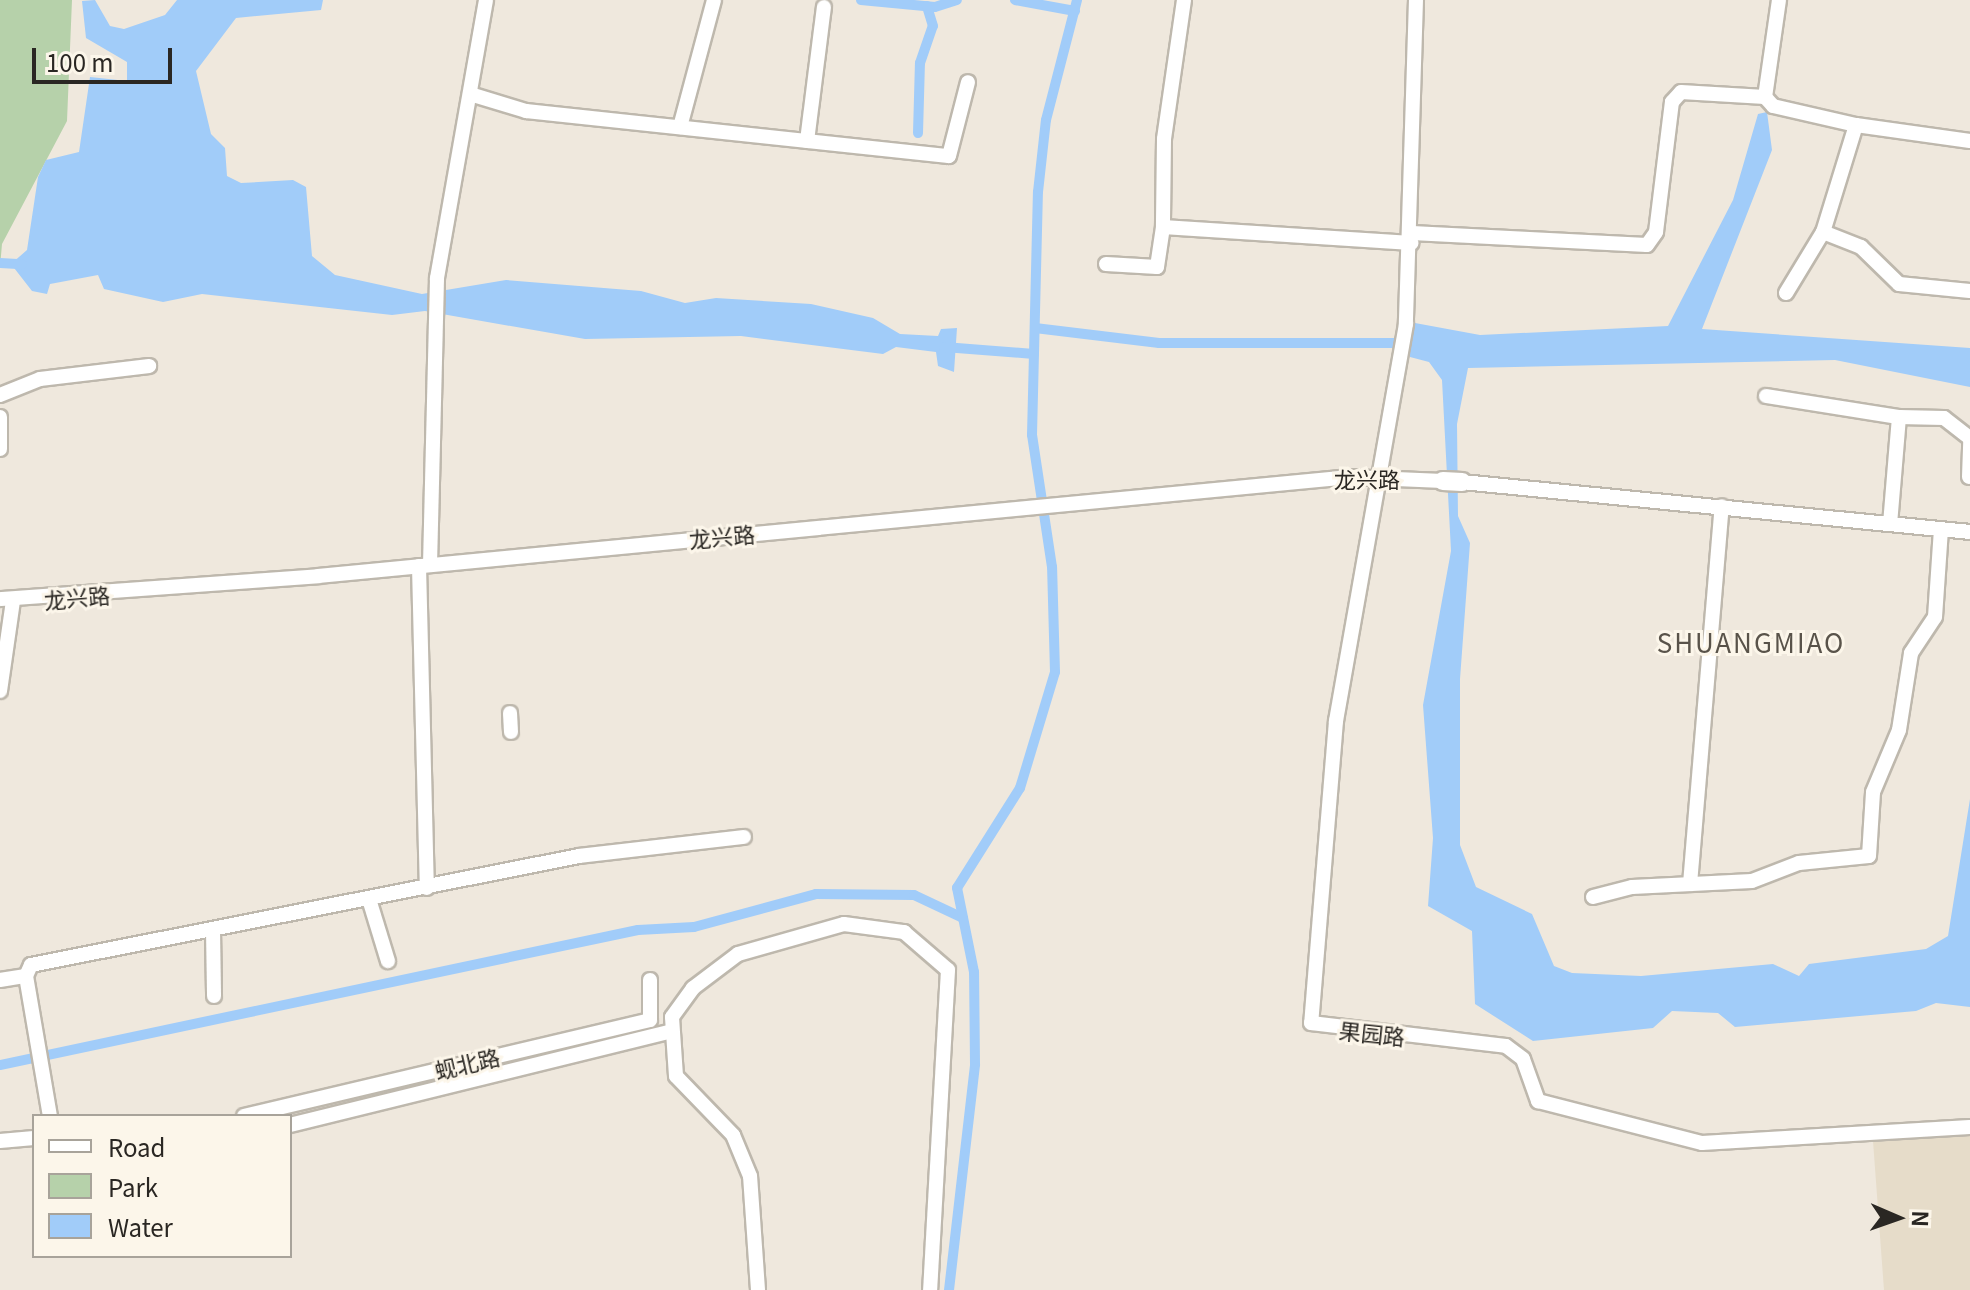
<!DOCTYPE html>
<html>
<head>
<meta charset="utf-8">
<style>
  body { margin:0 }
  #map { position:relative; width:1970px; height:1290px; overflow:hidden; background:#efe8dd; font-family:Georgia,"Noto Sans SC",serif }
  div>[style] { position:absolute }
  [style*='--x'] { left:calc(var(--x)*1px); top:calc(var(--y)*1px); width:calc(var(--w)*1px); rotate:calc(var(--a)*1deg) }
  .built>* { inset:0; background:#e6dcc9 }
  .green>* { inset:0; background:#b6d1aa }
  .water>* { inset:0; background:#a1ccf9 }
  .canal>* { height:10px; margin:-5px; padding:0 5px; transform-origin:5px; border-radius:5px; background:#a1ccf9 }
  .roads { filter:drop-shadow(2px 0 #beb8ad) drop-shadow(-2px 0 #beb8ad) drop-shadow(0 2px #beb8ad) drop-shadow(0 -2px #beb8ad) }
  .minor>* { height:14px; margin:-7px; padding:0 7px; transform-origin:7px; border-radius:7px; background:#fff }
  .major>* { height:18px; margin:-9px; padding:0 9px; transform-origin:9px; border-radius:9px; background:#fff }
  span { translate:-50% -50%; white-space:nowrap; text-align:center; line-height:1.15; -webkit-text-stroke:6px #fcf6ea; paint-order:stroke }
  .street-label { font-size:22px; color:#2a2723 }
  .quarter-label { font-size:26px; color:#59534a; letter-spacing:2px }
  .legend { position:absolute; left:32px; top:1114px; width:260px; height:144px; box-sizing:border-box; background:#fcf6ea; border:2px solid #a8a39a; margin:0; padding:10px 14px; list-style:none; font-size:24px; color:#2a2723 }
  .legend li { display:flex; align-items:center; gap:16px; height:40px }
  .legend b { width:40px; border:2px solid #a8a39a }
  .north { position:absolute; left:1858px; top:1178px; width:80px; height:80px; -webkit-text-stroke:6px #fcf6ea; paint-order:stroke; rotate:92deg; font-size:22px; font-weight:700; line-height:32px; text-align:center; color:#2a2723 }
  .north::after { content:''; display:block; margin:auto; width:28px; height:36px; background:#2a2723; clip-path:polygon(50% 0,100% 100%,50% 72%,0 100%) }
  .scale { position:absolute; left:32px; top:48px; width:140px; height:36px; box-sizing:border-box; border:4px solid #2a2723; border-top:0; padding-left:10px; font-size:24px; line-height:28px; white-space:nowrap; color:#2a2723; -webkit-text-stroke:6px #fcf6ea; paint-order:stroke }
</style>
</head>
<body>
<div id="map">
  <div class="built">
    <i style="clip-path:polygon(1970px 1134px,1970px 1290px,1884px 1290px,1873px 1141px)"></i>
  </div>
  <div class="green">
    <i style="clip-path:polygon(0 0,72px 0,67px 121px,2px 244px,0 267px)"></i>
  </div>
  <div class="water">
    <i style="clip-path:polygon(95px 0,110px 26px,124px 29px,165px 15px,177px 0,323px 0,321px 10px,236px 18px,196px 71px,211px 134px,225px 148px,227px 176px,241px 183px,293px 180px,306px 187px,312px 256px,335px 275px,422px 294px,506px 280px,641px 291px,685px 303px,716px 298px,811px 304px,873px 318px,900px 334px,938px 336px,941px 329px,957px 328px,954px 372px,938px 366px,936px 352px,896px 347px,883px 354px,741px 336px,585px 339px,425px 311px,392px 315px,202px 294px,163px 302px,104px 289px,98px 275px,50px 284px,47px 294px,32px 291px,11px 264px,27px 250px,38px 177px,46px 160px,79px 152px,90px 77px,127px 81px,127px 62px,86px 38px,82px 1px)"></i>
    <i style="clip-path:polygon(1767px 112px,1772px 150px,1702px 329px,1970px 348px,1970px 387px,1835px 360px,1468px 368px,1457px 424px,1458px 516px,1470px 543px,1460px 679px,1460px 845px,1476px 887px,1532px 914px,1554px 966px,1572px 973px,1641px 976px,1773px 964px,1799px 976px,1809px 964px,1926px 949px,1948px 936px,1970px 799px,1970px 1007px,1936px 1003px,1916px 1011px,1735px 1027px,1718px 1013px,1672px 1011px,1653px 1028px,1533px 1041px,1475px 1004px,1472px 931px,1428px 906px,1433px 838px,1423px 705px,1451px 551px,1442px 380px,1429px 362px,1410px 357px,1409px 343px,1415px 323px,1480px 335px,1668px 326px,1733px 200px,1758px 114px)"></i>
  </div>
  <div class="canal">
    <i style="--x:861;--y:0;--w:74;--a:5.4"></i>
    <i style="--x:935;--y:7;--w:23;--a:-18"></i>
    <i style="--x:1015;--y:0;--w:61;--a:10.4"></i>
    <i style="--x:918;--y:133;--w:70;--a:-88.4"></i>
    <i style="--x:920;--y:63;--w:39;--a:-71"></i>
    <i style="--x:933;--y:26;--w:21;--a:-107"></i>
    <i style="--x:0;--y:263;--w:22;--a:3"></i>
    <i style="--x:1035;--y:328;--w:125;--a:6.9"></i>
    <i style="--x:1159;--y:343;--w:247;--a:0"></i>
    <i style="--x:944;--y:347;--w:90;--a:4.4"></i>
    <i style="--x:0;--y:1065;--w:652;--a:-11.95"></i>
    <i style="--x:638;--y:930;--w:56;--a:-3.1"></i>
    <i style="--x:694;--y:927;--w:126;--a:-15.1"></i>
    <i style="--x:816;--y:894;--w:98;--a:0.6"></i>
    <i style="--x:914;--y:895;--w:54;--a:25.1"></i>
    <i style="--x:949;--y:1290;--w:227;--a:-83.4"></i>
    <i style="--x:975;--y:1064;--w:92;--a:-90.6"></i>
    <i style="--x:974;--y:972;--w:86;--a:-101.4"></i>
    <i style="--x:957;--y:888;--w:118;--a:-57.8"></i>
    <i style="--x:1020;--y:788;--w:121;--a:-73.2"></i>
    <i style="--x:1055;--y:672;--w:105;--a:-91.6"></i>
    <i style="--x:1052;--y:567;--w:134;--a:-98.6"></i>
    <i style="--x:1032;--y:435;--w:243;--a:-88.6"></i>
    <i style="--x:1038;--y:192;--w:72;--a:-83.7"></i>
    <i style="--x:1046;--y:120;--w:124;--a:-75.5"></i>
  </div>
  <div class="roads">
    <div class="minor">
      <i style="--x:1184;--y:0;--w:140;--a:98.2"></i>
      <i style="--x:1164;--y:139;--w:88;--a:90.7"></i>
      <i style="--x:1163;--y:227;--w:249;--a:3.7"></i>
      <i style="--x:1416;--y:0;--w:324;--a:91.8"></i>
      <i style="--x:1406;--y:324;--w:403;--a:100"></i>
      <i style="--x:1336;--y:721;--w:303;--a:94.7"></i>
      <i style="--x:1311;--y:1023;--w:196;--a:6.7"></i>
      <i style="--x:1506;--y:1046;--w:21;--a:37"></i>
      <i style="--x:1523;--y:1059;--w:45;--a:70.3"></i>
      <i style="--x:1538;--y:1101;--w:169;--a:14.4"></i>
      <i style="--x:1702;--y:1143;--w:268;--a:-3.4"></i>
      <i style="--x:470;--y:94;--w:59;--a:16.9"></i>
      <i style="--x:526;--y:111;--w:425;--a:6.1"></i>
      <i style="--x:949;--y:156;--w:76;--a:-75.6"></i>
      <i style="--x:1765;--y:97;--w:98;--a:-81.8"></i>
      <i style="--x:1856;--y:125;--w:112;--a:107.1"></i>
      <i style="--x:1823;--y:232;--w:41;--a:21.5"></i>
      <i style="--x:1861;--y:247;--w:53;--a:44.2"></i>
      <i style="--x:1899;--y:284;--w:71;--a:5.6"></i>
      <i style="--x:680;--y:127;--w:131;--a:-75"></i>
      <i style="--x:807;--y:141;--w:135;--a:-82.8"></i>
      <i style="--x:1412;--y:233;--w:235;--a:2.9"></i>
      <i style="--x:1647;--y:245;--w:16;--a:-55"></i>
      <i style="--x:1656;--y:232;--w:131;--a:-83"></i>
      <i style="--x:1672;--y:102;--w:13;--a:-48"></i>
      <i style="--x:1681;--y:92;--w:84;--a:3.4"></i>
      <i style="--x:1765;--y:97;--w:12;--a:48"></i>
      <i style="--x:1773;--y:106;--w:85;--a:12.9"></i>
      <i style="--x:1856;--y:125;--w:115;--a:8"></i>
      <i style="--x:1106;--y:264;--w:51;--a:3.4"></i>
      <i style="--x:1157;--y:267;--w:40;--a:-81.5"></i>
      <i style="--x:1786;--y:293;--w:71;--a:-58.8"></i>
      <i style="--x:0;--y:395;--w:43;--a:-21.8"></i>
      <i style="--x:40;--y:379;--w:110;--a:-6.8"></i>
      <i style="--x:1766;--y:396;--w:135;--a:9"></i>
      <i style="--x:1899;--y:417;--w:107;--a:94.8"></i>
      <i style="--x:0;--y:417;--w:32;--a:90"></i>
      <i style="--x:1899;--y:417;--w:45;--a:1.3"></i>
      <i style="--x:1944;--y:418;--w:33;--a:38"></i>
      <i style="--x:1969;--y:477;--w:38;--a:-88"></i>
      <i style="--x:1462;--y:482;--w:510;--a:5.62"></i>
      <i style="--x:430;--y:565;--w:287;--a:-88.6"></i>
      <i style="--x:437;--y:278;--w:282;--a:-80"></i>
      <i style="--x:419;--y:566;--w:322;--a:88.6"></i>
      <i style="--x:0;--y:599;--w:319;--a:-4.1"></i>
      <i style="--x:318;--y:576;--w:1036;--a:-5.48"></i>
      <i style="--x:1349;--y:477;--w:94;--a:2.4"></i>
      <i style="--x:0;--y:691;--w:91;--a:-81.8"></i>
      <i style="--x:510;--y:713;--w:19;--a:87"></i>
      <i style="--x:1690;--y:884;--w:379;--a:-85.2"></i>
      <i style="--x:1593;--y:897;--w:40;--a:-14.4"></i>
      <i style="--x:1632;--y:887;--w:120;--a:-2.9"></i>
      <i style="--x:1752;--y:881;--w:50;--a:-21"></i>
      <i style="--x:1799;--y:863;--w:70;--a:-5.7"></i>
      <i style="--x:1869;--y:856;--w:64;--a:-86.4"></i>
      <i style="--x:1873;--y:792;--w:67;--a:-67.2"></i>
      <i style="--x:1899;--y:730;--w:78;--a:-81.1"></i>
      <i style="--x:1911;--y:653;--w:43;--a:-56.3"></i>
      <i style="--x:1935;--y:617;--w:87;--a:-86.1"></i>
      <i style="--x:369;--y:899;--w:65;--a:73"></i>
      <i style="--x:213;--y:930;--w:66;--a:89.1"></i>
      <i style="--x:26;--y:976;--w:142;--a:80.3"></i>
      <i style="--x:0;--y:980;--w:26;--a:-9"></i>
      <i style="--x:26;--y:976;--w:12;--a:-66"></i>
      <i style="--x:31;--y:965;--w:559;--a:-11.25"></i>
      <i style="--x:579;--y:856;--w:166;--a:-6.6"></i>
      <i style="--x:244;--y:1116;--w:417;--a:-13.3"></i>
      <i style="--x:650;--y:1020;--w:40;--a:-90"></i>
      <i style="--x:290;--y:1125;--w:391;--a:-13.8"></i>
      <i style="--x:0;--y:1141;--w:34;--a:-5"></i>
      <i style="--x:758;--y:1290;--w:114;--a:-94"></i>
      <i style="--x:750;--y:1176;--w:44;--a:-112.5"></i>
      <i style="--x:733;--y:1135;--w:82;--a:-134"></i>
      <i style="--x:676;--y:1076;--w:59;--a:-93.9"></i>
      <i style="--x:672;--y:1017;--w:36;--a:-54"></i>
      <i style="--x:693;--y:988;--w:56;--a:-37.1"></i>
      <i style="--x:738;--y:954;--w:110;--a:-15.8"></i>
      <i style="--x:844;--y:924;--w:61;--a:7.6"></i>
      <i style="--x:904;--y:932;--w:58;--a:40.8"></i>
      <i style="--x:948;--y:970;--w:321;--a:93.2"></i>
    </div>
    <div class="major">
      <i style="--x:1443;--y:481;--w:19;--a:3"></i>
    </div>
  </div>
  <div class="street-label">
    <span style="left:1367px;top:479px">龙兴路</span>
    <span style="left:722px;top:536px;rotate:-5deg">龙兴路</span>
    <span style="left:77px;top:597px;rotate:-5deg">龙兴路</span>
    <span style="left:1372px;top:1033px;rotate:6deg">果园路</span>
    <span style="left:467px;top:1063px;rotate:-13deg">蚬北路</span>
  </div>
  <div class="quarter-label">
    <span style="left:1751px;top:642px">SHUANGMIAO</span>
  </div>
  <ul class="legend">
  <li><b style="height:10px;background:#fff"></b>Road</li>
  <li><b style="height:22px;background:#b6d1aa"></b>Park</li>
  <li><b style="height:22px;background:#a1ccf9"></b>Water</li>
  </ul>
  <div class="north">N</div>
  <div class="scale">100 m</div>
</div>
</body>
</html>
